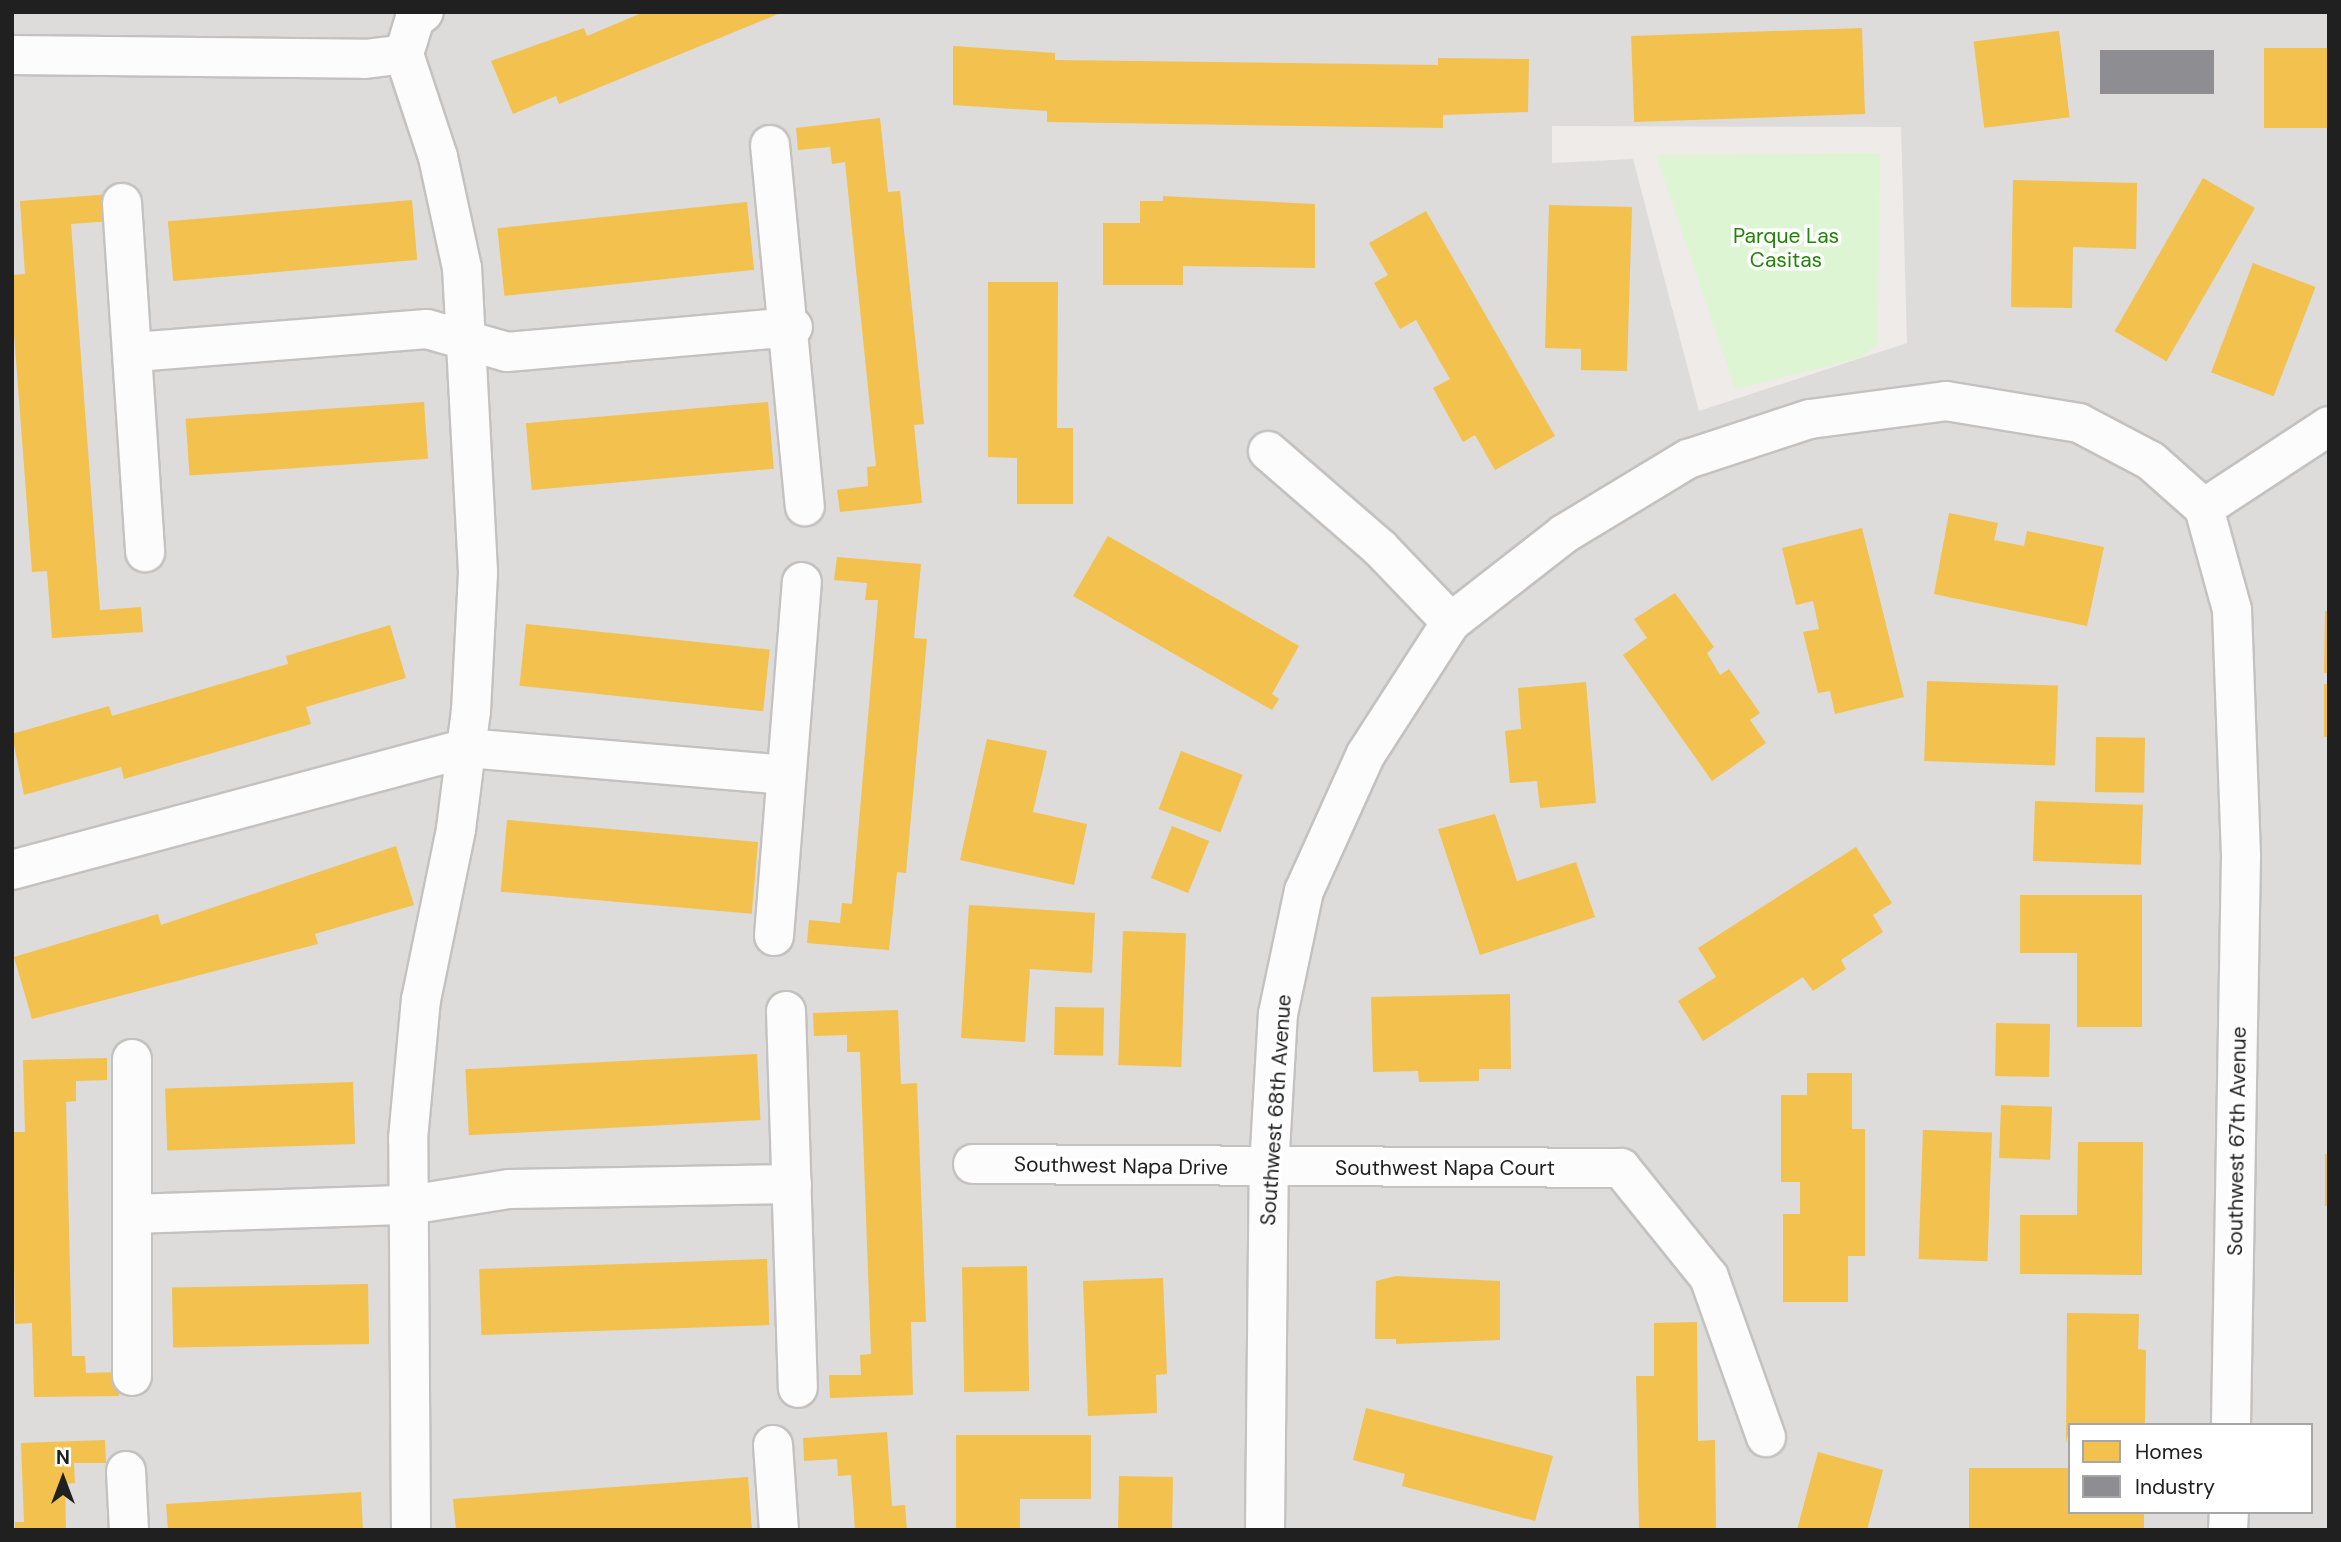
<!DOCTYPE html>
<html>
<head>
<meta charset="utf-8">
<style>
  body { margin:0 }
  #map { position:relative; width:2341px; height:1542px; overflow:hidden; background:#efebe9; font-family:"DM Sans",sans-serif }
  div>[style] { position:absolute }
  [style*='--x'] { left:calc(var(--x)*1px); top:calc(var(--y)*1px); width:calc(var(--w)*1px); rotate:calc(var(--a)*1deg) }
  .residential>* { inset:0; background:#dedbdb }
  .park>* { inset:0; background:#ddf5d3 }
  .homes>* { inset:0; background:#f2c14e; transform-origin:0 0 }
  .industry>* { inset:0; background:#8d8d92; transform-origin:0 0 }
  .roads { filter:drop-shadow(2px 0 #c4c2c1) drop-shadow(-2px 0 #c4c2c1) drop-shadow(0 2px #c4c2c1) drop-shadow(0 -2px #c4c2c1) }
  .minor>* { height:38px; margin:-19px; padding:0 19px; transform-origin:19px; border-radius:19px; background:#fdfcfc }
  span { translate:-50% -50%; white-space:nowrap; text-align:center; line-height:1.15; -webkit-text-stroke:7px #fff; paint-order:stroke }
  .park-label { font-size:21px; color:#208404 }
  .street-label { font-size:21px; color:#202020 }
  .frame { position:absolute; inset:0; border:14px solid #202020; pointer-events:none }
  .legend { position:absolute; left:2068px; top:1423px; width:245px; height:91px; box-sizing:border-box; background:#fff; border:2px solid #a6a6a6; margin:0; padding:9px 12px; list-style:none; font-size:21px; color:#202020 }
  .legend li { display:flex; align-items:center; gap:14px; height:35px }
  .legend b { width:35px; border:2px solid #a6a6a6 }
  .north { position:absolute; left:28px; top:1444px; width:70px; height:70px; -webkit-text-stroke:5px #fff; paint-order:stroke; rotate:0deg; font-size:19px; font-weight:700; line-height:28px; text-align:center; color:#202020 }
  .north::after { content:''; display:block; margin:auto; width:24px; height:32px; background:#202020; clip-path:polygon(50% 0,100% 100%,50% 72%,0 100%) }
</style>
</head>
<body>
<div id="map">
  <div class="residential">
    <i style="clip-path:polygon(evenodd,12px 12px,2329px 12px,2329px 1530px,12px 1530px,12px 12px,1552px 126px,1901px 127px,1907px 343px,1699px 411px,1633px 159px,1552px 163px,1552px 126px,12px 12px,2070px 1425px,2311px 1425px,2311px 1512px,2070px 1512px,2070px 1425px)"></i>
  </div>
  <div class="park">
    <i style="clip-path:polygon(1880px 153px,1877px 345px,1860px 358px,1735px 389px,1656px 155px)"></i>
  </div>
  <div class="homes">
    <i style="clip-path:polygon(644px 12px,783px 12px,559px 104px,556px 96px,513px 114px,491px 61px,584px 28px,587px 36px)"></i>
    <i style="left:1862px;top:28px;width:86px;height:231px;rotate:88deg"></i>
    <i style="left:2059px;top:31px;width:87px;height:86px;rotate:83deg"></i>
    <i style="clip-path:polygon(953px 46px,1055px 53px,1055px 60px,1438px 65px,1438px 58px,1529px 59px,1528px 112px,1443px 115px,1443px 128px,1047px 122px,1047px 111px,953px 105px)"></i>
    <i style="left:2264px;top:48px;width:65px;height:80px"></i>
    <i style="clip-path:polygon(880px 118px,888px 192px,900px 191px,924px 424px,914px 425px,922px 503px,840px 512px,837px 490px,868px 486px,867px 467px,876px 466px,845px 162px,832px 164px,830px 147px,798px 150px,796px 128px)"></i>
    <i style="left:2203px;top:178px;width:60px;height:177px;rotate:30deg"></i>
    <i style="clip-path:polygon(2013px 180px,2137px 183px,2136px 249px,2073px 247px,2072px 308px,2011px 307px)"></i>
    <i style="clip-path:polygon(111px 194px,112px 221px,71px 224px,100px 610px,141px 607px,143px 632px,52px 638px,47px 571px,32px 572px,12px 307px,12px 275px,25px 274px,20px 201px)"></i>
    <i style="clip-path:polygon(1163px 196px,1315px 204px,1315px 268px,1183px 266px,1183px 285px,1103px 285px,1103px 223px,1140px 223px,1140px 201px,1163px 201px)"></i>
    <i style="left:412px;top:200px;width:60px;height:245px;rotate:85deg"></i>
    <i style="left:747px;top:202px;width:68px;height:251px;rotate:84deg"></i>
    <i style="clip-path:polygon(1549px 205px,1632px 207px,1627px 371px,1581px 370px,1581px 349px,1545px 348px)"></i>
    <i style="clip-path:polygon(1426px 211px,1555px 436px,1495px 470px,1475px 435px,1463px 442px,1433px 388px,1450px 379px,1416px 320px,1400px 329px,1374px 283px,1388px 275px,1369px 243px)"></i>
    <i style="left:2253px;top:263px;width:67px;height:117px;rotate:21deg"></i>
    <i style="clip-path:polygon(988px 282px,1058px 282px,1057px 428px,1073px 428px,1073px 504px,1017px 504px,1017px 458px,988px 457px)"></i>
    <i style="left:424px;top:402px;width:57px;height:239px;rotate:86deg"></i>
    <i style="left:768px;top:402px;width:67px;height:243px;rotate:85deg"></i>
    <i style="clip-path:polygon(1949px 513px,1998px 523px,1994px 540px,2024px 546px,2027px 531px,2104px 547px,2087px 626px,1934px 594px)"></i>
    <i style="clip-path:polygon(1862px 528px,1904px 697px,1835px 714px,1830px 691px,1818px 693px,1803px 632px,1819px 629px,1813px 601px,1796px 605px,1782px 548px)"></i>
    <i style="clip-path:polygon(1108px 536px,1299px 646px,1272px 694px,1279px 699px,1272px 710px,1073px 596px)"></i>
    <i style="clip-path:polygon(837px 557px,921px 564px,914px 638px,927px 639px,906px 873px,897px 872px,889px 950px,807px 943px,809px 920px,840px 923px,842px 903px,852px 904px,878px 600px,865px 600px,867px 583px,834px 580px)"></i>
    <i style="clip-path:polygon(1675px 593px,1714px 647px,1707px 653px,1720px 675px,1729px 669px,1760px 713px,1750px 720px,1766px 743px,1712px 781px,1623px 655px,1647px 638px,1634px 619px)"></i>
    <i style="clip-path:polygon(2325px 611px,2329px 611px,2329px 673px,2324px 673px)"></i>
    <i style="left:526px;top:624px;width:245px;height:62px;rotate:6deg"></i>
    <i style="clip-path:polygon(390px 625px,406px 678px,306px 707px,311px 724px,124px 779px,121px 767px,24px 795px,12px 734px,109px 706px,112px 716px,288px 664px,286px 656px)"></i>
    <i style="left:1927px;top:681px;width:131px;height:80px;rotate:2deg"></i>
    <i style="clip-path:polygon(1586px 682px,1596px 803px,1540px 808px,1537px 781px,1510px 783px,1505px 731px,1521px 729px,1518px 688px)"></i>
    <i style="left:2324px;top:684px;width:5px;height:53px"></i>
    <i style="left:2096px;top:737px;width:49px;height:55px;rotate:1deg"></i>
    <i style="clip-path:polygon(987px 739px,1047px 751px,1033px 812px,1087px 824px,1074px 885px,960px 860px)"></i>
    <i style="left:1181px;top:751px;width:66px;height:62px;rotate:21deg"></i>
    <i style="left:2035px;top:801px;width:108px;height:60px;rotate:2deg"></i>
    <i style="clip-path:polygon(1495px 814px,1517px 881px,1576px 862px,1595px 917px,1480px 955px,1438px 829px)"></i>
    <i style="left:507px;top:820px;width:252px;height:72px;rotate:5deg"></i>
    <i style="left:1172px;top:826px;width:40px;height:56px;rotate:22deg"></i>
    <i style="clip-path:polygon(396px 846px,414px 905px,315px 934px,318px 944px,32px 1019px,14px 957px,158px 914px,161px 925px)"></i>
    <i style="clip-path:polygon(1856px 847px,1892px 903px,1873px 915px,1883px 932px,1841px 960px,1846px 969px,1813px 991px,1803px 977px,1703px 1041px,1678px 1001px,1716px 977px,1698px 948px)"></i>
    <i style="clip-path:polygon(2020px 895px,2142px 895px,2142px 1027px,2077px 1027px,2077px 953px,2020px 953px)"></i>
    <i style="clip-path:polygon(969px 905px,1095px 913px,1092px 973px,1030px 969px,1025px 1042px,961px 1038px)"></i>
    <i style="left:1123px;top:931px;width:63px;height:134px;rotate:2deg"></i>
    <i style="clip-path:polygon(1510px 994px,1511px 1069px,1479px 1069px,1479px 1081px,1419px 1082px,1418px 1071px,1373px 1072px,1371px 997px)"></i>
    <i style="left:1055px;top:1007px;width:49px;height:48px;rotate:1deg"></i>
    <i style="clip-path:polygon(898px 1010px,901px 1084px,917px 1083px,926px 1322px,911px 1322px,913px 1395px,830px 1398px,829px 1375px,861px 1375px,860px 1355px,871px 1354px,860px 1052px,847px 1052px,847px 1035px,814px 1036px,813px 1013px)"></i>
    <i style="left:1996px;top:1023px;width:54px;height:53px;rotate:1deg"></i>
    <i style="left:757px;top:1054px;width:66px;height:292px;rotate:87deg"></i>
    <i style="clip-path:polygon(107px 1058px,107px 1080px,76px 1081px,76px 1101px,66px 1102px,72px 1356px,85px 1356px,86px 1373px,118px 1372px,119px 1396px,34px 1397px,32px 1323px,15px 1324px,12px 1132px,25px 1132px,23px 1060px)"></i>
    <i style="clip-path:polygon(1807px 1073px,1852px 1073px,1852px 1129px,1865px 1129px,1865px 1256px,1848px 1256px,1848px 1302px,1783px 1302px,1783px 1214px,1800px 1214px,1800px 1182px,1781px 1182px,1781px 1095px,1807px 1095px)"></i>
    <i style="left:353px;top:1082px;width:62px;height:188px;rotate:88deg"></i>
    <i style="left:2001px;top:1105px;width:51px;height:53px;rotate:2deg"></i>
    <i style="left:1923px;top:1130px;width:69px;height:129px;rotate:2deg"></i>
    <i style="clip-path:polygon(2078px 1142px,2143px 1142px,2142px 1275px,2020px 1274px,2020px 1215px,2077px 1215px)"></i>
    <i style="left:2325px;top:1154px;width:4px;height:52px"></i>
    <i style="left:767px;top:1259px;width:66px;height:288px;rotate:88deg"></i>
    <i style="left:1027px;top:1266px;width:125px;height:65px;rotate:89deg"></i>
    <i style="clip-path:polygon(1396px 1276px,1500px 1281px,1500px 1340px,1396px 1344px,1396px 1339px,1375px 1339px,1376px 1281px)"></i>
    <i style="clip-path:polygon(1163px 1278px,1167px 1374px,1156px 1375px,1157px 1413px,1088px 1416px,1083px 1281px)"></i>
    <i style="left:368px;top:1284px;width:60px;height:196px;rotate:89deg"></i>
    <i style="clip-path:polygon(2067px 1313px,2139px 1314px,2138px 1349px,2146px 1350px,2145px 1425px,2070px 1425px,2066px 1443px)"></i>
    <i style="clip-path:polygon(1697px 1322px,1698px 1441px,1715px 1440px,1716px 1530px,1639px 1530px,1636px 1376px,1654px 1376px,1654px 1323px)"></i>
    <i style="clip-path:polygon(1366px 1408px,1553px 1456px,1535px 1521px,1402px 1486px,1405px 1474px,1353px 1460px)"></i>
    <i style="clip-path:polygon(887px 1432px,892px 1506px,905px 1505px,907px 1530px,855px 1530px,851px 1475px,838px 1476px,837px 1459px,804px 1461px,803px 1438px)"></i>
    <i style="clip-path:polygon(956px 1435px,1091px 1435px,1091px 1499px,1020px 1499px,1020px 1530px,956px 1530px)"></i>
    <i style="clip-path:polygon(105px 1440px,106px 1463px,74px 1463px,75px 1483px,65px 1484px,66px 1530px,15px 1530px,15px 1522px,24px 1522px,21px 1443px)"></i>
    <i style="clip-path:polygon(1818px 1452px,1883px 1470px,1867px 1530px,1797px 1530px)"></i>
    <i style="clip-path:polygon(1969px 1468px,2070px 1468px,2070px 1512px,2144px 1512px,2144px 1530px,1969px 1530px)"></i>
    <i style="left:1119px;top:1476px;width:54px;height:54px;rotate:1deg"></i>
    <i style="clip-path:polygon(748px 1477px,752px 1530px,456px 1530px,453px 1499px)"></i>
    <i style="clip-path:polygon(361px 1492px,363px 1530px,168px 1530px,166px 1504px)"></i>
  </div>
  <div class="industry">
    <i style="left:2100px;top:50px;width:114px;height:44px"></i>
  </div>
  <div class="roads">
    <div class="minor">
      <i style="--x:12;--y:55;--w:353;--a:0.6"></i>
      <i style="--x:365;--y:59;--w:39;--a:-7"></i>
      <i style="--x:770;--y:145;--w:363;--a:84.5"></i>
      <i style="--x:122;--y:203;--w:350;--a:86.2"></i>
      <i style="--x:135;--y:352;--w:293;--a:-4.5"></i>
      <i style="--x:427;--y:329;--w:83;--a:16"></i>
      <i style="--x:507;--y:352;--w:287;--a:-5"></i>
      <i style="--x:1268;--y:451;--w:148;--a:40.9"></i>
      <i style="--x:1380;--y:548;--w:103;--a:46.2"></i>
      <i style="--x:2204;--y:508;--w:149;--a:-33.3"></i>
      <i style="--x:12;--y:870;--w:470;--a:-15"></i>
      <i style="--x:466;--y:748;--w:321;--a:4.8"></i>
      <i style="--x:774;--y:936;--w:355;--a:-85.5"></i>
      <i style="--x:786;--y:1011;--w:377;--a:88.2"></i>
      <i style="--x:132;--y:1059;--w:317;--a:90"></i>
      <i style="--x:973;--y:1164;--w:648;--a:0.35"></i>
      <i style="--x:1621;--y:1168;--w:140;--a:51.1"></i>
      <i style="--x:1709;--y:1277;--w:170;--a:70.4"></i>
      <i style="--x:132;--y:1214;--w:277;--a:-1.9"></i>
      <i style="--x:409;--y:1205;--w:101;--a:-9.1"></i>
      <i style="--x:509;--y:1189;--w:283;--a:-1"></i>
      <i style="--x:773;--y:1445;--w:85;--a:86"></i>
      <i style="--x:126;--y:1471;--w:59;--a:87.1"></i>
      <i style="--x:411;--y:1530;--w:391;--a:-90.4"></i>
      <i style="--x:408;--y:1139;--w:140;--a:-84.7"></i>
      <i style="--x:421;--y:1000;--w:175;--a:-78.4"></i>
      <i style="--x:456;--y:829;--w:119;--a:-82.8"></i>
      <i style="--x:471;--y:711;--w:139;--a:-87.1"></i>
      <i style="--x:478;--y:572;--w:304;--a:-93"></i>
      <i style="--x:462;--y:268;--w:114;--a:-102.2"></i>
      <i style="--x:438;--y:157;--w:108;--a:-108.3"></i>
      <i style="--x:404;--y:54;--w:37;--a:-73"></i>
      <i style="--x:415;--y:19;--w:11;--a:-38"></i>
      <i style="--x:1265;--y:1530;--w:362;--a:-89.4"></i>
      <i style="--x:1269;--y:1168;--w:154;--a:-86.7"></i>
      <i style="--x:1278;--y:1014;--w:126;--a:-78.1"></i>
      <i style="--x:1304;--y:891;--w:150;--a:-65.7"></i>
      <i style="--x:1366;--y:754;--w:157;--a:-57.2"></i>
      <i style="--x:1451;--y:622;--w:143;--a:-37.9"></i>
      <i style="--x:1564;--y:534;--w:145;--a:-31.2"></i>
      <i style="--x:1688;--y:459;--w:128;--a:-18.2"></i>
      <i style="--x:1810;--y:419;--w:137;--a:-7.5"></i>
      <i style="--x:1946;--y:401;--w:135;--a:9.4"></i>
      <i style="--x:2079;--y:423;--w:81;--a:27.8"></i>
      <i style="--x:2151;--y:461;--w:71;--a:41.6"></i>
      <i style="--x:2204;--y:508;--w:106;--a:74.6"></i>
      <i style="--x:2232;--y:610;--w:246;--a:87.9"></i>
      <i style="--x:2241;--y:856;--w:569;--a:91.01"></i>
      <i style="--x:2228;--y:1530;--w:18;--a:-87"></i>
    </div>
  </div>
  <div class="park-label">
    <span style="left:1786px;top:248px">Parque Las<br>Casitas</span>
  </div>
  <div class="street-label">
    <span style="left:1276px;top:1110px;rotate:-86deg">Southwest 68th Avenue</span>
    <span style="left:2237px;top:1141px;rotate:-89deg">Southwest 67th Avenue</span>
    <span style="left:1121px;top:1166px;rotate:1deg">Southwest Napa Drive</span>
    <span style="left:1445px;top:1168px">Southwest Napa Court</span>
  </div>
  <div class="frame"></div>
  <ul class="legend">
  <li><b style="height:19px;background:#f2c14e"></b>Homes</li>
  <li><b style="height:19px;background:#8d8d92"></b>Industry</li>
  </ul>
  <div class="north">N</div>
</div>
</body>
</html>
